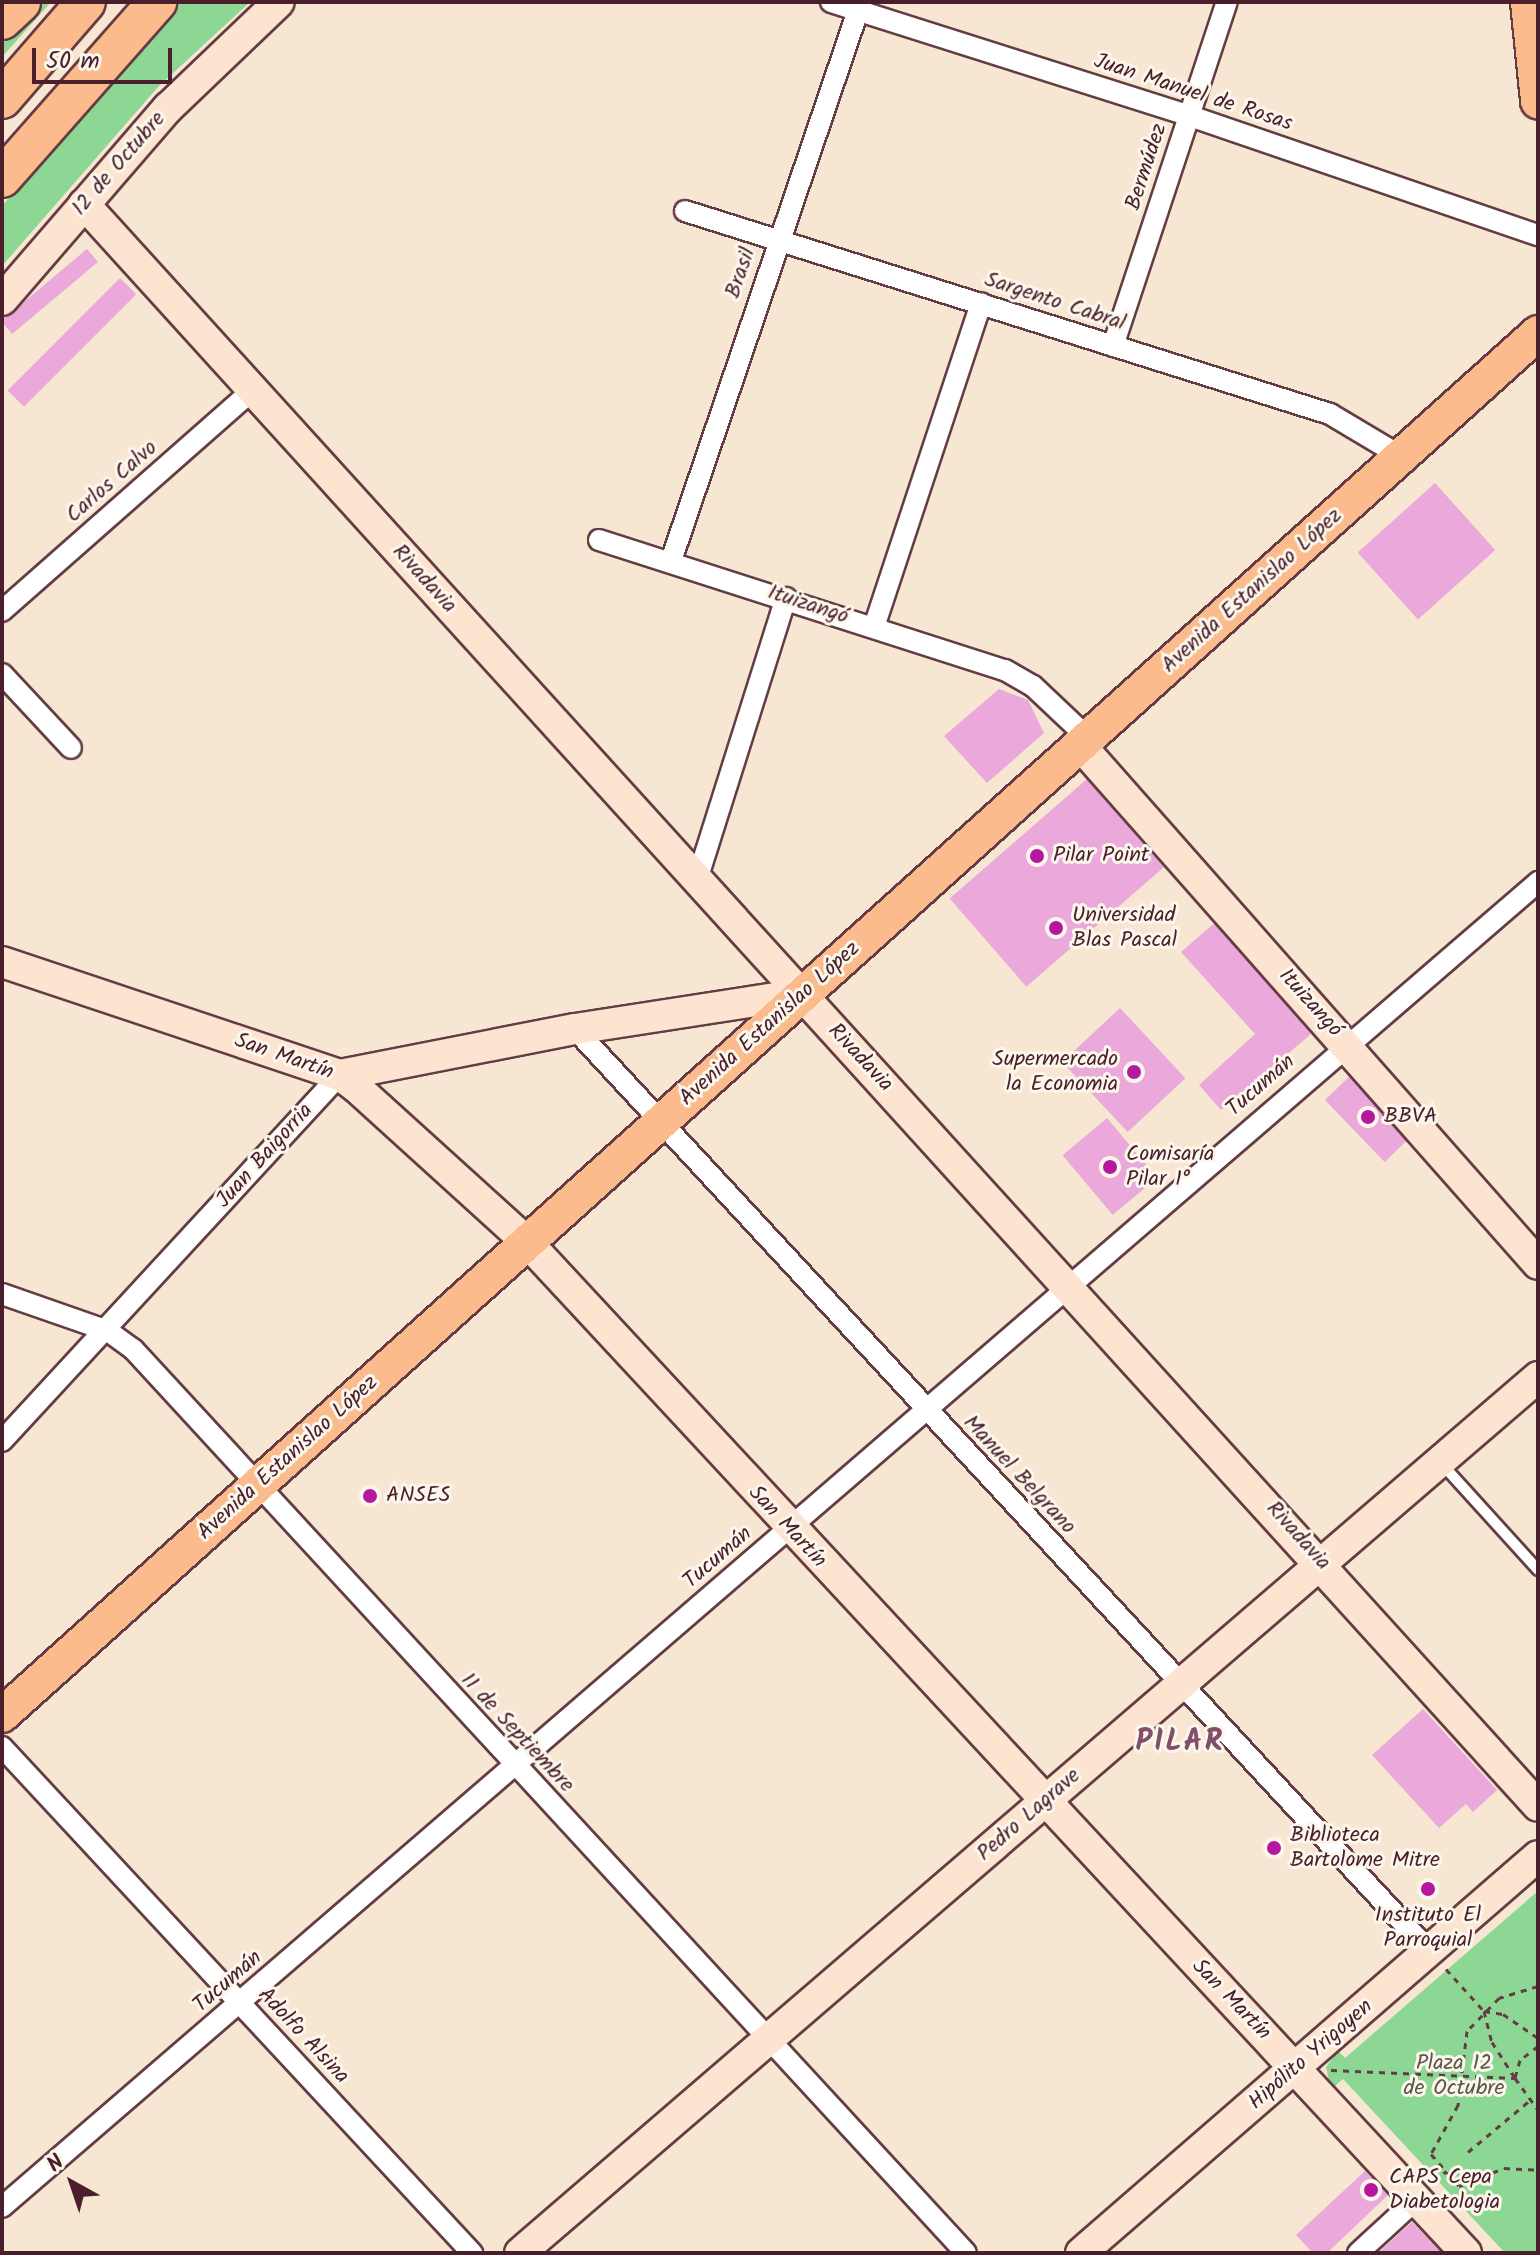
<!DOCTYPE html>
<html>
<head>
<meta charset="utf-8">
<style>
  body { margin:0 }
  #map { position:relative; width:1540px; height:2255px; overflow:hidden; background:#f7e6d1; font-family:Kalam,sans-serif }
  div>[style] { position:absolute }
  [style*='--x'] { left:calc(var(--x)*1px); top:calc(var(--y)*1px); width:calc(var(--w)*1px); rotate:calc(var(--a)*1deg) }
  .green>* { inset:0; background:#8dd794 }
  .building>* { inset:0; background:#eaa8db; transform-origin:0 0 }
  .path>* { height:3px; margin-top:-1.5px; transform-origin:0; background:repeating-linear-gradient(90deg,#643d44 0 6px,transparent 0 12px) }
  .roads { filter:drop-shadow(2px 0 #643d44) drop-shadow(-2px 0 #643d44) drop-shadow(0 2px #643d44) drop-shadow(0 -2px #643d44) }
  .lane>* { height:10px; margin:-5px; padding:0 5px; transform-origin:5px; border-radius:5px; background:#fff }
  .street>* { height:20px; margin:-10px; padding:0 10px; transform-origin:10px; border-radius:10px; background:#fff }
  .secondary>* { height:30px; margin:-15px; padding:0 15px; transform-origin:15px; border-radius:15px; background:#fde4d1 }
  .primary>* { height:34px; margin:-17px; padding:0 17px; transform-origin:17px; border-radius:17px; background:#fbbb8c }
  .highway>* { height:38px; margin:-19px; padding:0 19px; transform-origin:19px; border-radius:19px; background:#fbbb8c }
  .dots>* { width:22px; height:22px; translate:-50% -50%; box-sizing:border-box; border:4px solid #fbf7ec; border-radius:50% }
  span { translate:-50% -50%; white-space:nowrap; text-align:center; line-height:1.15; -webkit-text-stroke:6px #fbf7ec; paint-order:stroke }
  .street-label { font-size:22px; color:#4a1f2b }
  .poi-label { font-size:22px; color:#4a1f2b }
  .left { translate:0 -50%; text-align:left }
  .right { translate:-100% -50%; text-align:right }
  .park-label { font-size:22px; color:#5e564a }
  .district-label { font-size:30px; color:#824f69; font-weight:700; letter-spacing:2px }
  .frame { position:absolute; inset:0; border:4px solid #4a1f2b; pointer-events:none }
  .north { position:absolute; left:32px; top:2143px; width:80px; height:80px; -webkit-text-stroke:6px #fbf7ec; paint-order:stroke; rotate:320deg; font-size:22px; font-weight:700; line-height:32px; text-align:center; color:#4a1f2b }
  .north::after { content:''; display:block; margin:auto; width:28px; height:36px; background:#4a1f2b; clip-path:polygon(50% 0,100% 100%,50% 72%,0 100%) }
  .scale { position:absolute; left:32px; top:48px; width:140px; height:36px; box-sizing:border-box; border:4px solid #4a1f2b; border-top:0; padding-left:10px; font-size:24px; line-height:28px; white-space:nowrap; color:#4a1f2b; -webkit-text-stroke:6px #fbf7ec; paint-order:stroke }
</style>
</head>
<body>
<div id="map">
  <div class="green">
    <i style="clip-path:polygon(27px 2px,51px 2px,2px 57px,2px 26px)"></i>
    <i style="clip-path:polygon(177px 2px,250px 2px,158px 87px,2px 266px,2px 206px)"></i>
    <i style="clip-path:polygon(1538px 1891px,1538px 2253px,1505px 2253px,1343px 2079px,1335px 2086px,1329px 2081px,1326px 2067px,1338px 2051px,1345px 2058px)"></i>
  </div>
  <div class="building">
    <i style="left:87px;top:249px;width:17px;height:112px;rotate:50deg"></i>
    <i style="left:120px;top:278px;width:23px;height:159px;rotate:45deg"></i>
    <i style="left:1435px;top:483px;width:90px;height:104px;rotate:48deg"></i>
    <i style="clip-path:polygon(999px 689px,1028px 700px,1044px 733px,987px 783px,944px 736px)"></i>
    <i style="left:1087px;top:779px;width:117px;height:182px;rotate:49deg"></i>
    <i style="clip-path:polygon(1218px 920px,1312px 1027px,1310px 1035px,1221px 1110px,1199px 1085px,1255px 1034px,1181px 952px)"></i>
    <i style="left:1120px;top:1008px;width:96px;height:79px;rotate:47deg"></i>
    <i style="left:1353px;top:1073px;width:86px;height:39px;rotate:46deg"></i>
    <i style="left:1107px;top:1118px;width:78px;height:58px;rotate:50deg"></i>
    <i style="clip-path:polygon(1423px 1709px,1497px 1790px,1473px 1812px,1466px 1804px,1439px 1828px,1372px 1755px)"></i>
    <i style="clip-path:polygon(1365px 2171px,1388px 2195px,1327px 2253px,1313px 2253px,1296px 2235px)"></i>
    <i style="clip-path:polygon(1412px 2222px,1440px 2251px,1378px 2253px)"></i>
  </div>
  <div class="path">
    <i style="--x:1446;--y:1969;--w:57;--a:47.9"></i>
    <i style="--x:1484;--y:2011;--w:32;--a:76"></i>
    <i style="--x:1492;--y:2042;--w:43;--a:57.4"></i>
    <i style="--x:1538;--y:1986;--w:41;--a:162.9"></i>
    <i style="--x:1499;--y:1998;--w:46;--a:134.1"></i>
    <i style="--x:1467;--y:2031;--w:75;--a:96.9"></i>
    <i style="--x:1458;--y:2105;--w:56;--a:118.9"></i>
    <i style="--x:1431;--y:2154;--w:43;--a:48.8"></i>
    <i style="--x:1459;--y:2186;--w:48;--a:-21.8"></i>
    <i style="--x:1504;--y:2168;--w:34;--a:3"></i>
    <i style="--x:1484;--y:2011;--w:19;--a:9"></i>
    <i style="--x:1503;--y:2014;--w:42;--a:34.4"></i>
    <i style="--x:1538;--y:2046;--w:23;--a:142"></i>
    <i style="--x:1520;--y:2060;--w:19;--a:106"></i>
    <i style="--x:1515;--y:2078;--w:39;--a:54"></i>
    <i style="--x:1331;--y:2070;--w:184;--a:2.5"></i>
    <i style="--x:1468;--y:2152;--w:80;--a:-39.9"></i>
    <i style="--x:1435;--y:2182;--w:16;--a:-45"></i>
  </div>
  <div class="roads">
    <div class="lane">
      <i style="--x:1442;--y:1464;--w:143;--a:47.8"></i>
    </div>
    <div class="street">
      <i style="--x:831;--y:2;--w:377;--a:17.6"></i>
      <i style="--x:1190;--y:116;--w:368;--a:18.9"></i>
      <i style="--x:685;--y:211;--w:676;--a:17.47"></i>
      <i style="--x:1330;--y:414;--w:84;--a:30.8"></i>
      <i style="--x:1113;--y:346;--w:362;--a:-71.7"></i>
      <i style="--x:599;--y:540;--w:426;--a:17.8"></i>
      <i style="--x:1005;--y:670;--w:32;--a:30"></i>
      <i style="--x:1033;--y:686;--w:76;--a:43.4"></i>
      <i style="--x:671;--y:561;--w:590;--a:-71.23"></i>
      <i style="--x:2;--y:611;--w:336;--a:-41.4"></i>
      <i style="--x:874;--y:627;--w:341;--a:-71.7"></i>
      <i style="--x:2;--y:674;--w:101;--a:47"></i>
      <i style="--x:696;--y:883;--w:299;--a:-72.5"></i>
      <i style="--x:575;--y:1029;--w:1258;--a:47.19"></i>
      <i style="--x:2;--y:1294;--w:112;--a:19.2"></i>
      <i style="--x:108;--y:1331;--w:31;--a:36"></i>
      <i style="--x:133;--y:1349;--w:1229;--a:47.34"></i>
      <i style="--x:2;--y:1441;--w:498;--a:-47.3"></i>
      <i style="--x:2;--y:1747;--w:691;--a:47.11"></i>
      <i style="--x:2;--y:2207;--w:2029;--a:-40.78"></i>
      <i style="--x:1358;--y:2253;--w:80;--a:-42.5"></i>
    </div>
    <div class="secondary">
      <i style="--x:84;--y:204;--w:2163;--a:47.77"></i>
      <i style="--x:2;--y:300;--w:254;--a:-49.2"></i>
      <i style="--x:168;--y:108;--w:153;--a:-43.7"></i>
      <i style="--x:1080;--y:745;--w:692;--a:48.57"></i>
      <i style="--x:2;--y:962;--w:356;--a:18.5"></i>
      <i style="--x:340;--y:1075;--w:20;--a:37"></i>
      <i style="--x:356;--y:1087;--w:229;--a:42.2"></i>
      <i style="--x:526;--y:1241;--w:1381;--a:47.11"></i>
      <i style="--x:340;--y:1075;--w:239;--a:-11.1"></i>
      <i style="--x:575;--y:1029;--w:229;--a:-8.8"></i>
      <i style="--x:520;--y:2253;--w:1343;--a:-40.71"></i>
      <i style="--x:1081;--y:2253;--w:605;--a:-40.98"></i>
    </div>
    <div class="primary">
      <i style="--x:1528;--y:2;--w:100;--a:84.2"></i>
      <i style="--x:2;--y:1715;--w:2066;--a:-41.98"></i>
    </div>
    <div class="highway">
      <i style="--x:2;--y:20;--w:26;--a:-43"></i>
      <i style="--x:2;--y:99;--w:128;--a:-49.1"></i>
      <i style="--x:2;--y:178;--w:235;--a:-48.6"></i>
    </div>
  </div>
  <div class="dots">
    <i style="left:1037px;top:856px;background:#b5179e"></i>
    <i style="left:1056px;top:928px;background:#b5179e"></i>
    <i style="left:1134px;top:1072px;background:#b5179e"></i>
    <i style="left:1368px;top:1117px;background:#b5179e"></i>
    <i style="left:1110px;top:1167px;background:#b5179e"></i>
    <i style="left:370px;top:1496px;background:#b5179e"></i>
    <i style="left:1274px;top:1848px;background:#b5179e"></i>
    <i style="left:1428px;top:1889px;background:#b5179e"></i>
    <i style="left:1371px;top:2190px;background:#b5179e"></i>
  </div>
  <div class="street-label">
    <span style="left:1193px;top:93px;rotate:18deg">Juan Manuel de Rosas</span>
    <span style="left:119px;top:164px;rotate:-49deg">12 de Octubre</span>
    <span style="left:1147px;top:167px;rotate:-72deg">Bermúdez</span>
    <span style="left:741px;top:273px;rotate:-71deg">Brasil</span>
    <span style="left:1055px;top:302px;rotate:18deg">Sargento Cabral</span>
    <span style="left:112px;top:482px;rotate:-41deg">Carlos Calvo</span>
    <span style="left:424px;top:579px;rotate:48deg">Rivadavia</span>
    <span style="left:1252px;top:591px;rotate:-42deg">Avenida Estanislao López</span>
    <span style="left:808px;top:605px;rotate:18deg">Ituizangó</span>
    <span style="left:1310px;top:1003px;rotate:48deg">Ituizangó</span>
    <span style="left:770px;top:1024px;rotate:-42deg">Avenida Estanislao López</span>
    <span style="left:284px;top:1057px;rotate:19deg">San Martín</span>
    <span style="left:860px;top:1058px;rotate:47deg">Rivadavia</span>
    <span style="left:1261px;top:1086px;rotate:-41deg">Tucumán</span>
    <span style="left:265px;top:1156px;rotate:-48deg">Juan Baigorria</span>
    <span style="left:288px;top:1458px;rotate:-42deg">Avenida Estanislao López</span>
    <span style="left:1019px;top:1475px;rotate:47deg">Manuel Belgrano</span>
    <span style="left:787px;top:1527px;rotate:47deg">San Martín</span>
    <span style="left:1298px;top:1536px;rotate:48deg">Rivadavia</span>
    <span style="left:718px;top:1558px;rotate:-41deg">Tucumán</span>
    <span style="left:517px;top:1733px;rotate:47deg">11 de Septiembre</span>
    <span style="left:1029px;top:1815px;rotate:-41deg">Pedro Lagrave</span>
    <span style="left:228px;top:1982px;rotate:-41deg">Tucumán</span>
    <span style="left:1231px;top:2000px;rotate:46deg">San Martín</span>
    <span style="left:303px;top:2036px;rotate:47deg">Adolfo Alsina</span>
    <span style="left:1311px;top:2055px;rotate:-41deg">Hipólito Yrigoyen</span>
  </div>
  <div class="poi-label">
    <span class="left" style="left:1053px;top:856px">Pilar Point</span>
    <span class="left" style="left:1072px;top:928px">Universidad<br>Blas Pascal</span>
    <span class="right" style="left:1118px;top:1072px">Supermercado<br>la Economia</span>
    <span class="left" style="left:1384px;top:1117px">BBVA</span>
    <span class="left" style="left:1126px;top:1167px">Comisaría<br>Pilar 1°</span>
    <span class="left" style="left:386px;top:1496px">ANSES</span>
    <span class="left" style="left:1290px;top:1848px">Biblioteca<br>Bartolome Mitre</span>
    <span style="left:1428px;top:1928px">Instituto El<br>Parroquial</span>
    <span class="left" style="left:1389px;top:2190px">CAPS Cepa<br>Diabetologia</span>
  </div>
  <div class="park-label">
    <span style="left:1454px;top:2076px">Plaza 12<br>de Octubre</span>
  </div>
  <div class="district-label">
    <span style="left:1180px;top:1742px">PILAR</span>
  </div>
  <div class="frame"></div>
  <div class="north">N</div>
  <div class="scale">50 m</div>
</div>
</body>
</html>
